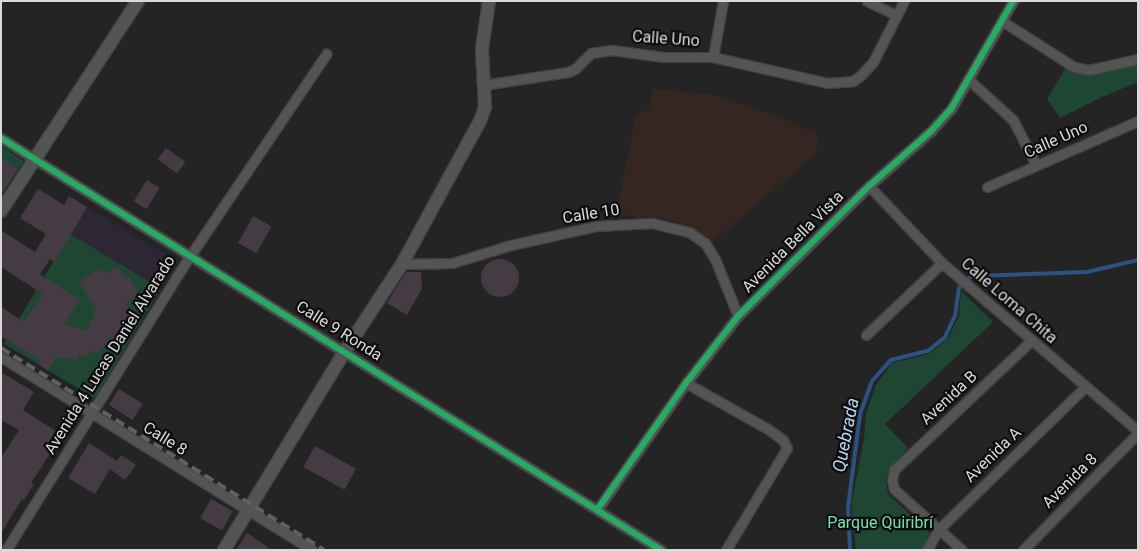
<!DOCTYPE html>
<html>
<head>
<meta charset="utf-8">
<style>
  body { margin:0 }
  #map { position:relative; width:1139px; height:551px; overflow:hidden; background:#252425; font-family:Roboto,sans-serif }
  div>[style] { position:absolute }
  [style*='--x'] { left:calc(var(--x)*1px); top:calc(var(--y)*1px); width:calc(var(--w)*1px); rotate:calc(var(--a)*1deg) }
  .industrial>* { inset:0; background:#362622 }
  .education>* { inset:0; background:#2d2735; transform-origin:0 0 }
  .green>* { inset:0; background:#1f4632; transform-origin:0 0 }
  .stream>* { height:4px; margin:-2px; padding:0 2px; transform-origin:2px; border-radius:2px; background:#2d5180 }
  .building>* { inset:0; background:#453b45; transform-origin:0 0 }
  .round { border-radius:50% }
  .roads { filter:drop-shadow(1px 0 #434243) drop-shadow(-1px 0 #434243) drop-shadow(0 1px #434243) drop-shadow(0 -1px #434243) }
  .street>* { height:9px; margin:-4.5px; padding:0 4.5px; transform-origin:4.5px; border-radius:4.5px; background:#555455 }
  .secondary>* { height:12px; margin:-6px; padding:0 6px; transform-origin:6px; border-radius:6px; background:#555455 }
  .rail>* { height:4px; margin-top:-2px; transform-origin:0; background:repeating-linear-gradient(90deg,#606060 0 10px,transparent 0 15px) }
  .cycleway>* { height:6px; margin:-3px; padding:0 3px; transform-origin:3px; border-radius:3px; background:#26ab63 }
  span { translate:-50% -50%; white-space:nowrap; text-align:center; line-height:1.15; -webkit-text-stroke:4.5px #0e0d0e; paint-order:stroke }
  .street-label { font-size:16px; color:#dbd9db }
  .park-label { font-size:16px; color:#78e3ac }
  .water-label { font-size:18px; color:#bbd2f2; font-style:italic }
  .frame { position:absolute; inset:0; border:2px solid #dbd9db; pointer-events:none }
</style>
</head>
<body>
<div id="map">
  <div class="industrial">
    <i style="clip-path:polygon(653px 89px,715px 95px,781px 117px,819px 135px,816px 154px,711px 243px,675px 221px,616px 214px,636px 116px,650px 107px)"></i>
  </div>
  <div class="education">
    <i style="left:87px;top:207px;width:105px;height:32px;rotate:31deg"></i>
  </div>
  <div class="green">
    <i style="clip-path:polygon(1138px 64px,1138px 82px,1102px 97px,1060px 118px,1047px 99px,1067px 66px,1077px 72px,1087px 75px)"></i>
    <i style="clip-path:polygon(1px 146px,24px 161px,1px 195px)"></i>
    <i style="left:70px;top:234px;width:106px;height:128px;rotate:31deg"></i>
    <i style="clip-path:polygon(961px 291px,993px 322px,885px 424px,908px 448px,888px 471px,886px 482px,888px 494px,930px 533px,922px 550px,856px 550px,851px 505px,864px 439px,866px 414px,876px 385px,892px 363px,929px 354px,948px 338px,959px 316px)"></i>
  </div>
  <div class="stream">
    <i style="--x:850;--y:550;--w:43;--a:-92.7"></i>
    <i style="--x:848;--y:507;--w:94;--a:-82.6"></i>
    <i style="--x:860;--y:414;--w:35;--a:-70"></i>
    <i style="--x:872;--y:381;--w:28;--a:-48"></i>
    <i style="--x:891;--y:360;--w:38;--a:-14"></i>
    <i style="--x:928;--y:351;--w:22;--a:-39"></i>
    <i style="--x:945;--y:337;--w:23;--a:-65"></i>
    <i style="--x:955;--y:316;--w:28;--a:-82"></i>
    <i style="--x:959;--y:288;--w:12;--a:-48"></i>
    <i style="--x:967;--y:279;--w:7;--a:-27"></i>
    <i style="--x:973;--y:276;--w:114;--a:-2"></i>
    <i style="--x:1087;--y:272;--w:52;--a:-13.2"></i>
  </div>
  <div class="building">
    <i style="left:166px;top:148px;width:24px;height:14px;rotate:36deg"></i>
    <i style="clip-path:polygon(1px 158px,18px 169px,1px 195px)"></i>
    <i style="left:147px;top:180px;width:15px;height:25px;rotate:32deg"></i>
    <i style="clip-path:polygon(38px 189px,64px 205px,69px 196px,87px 207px,55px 262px,50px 259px,40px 274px,80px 300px,64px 324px,87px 331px,96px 310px,79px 281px,101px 268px,105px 274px,118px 266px,125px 278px,128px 276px,140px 294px,126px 304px,139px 322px,129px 339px,111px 349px,108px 342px,98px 353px,90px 351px,89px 357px,78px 354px,77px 360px,56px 357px,48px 371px,38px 364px,40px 360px,1px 336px,1px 307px,24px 322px,43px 294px,1px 267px,1px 230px,35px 252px,46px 234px,20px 218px)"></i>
    <i style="left:253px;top:216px;width:21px;height:31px;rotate:29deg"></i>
    <i class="round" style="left:481px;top:259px;width:38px;height:38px"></i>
    <i style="clip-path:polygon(406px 272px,421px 272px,422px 289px,407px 315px,387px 303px)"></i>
    <i style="clip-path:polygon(1px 372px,34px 392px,23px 410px,62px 435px,31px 483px,34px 484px,24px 500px,22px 499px,1px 533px,1px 458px,19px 430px,1px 420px)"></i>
    <i style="left:119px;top:389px;width:28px;height:19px;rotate:32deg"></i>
    <i style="clip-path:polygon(89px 443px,117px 461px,121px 455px,136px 465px,125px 480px,110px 469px,95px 494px,68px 478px)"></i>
    <i style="left:315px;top:446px;width:47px;height:24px;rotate:29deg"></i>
    <i style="left:211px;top:499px;width:25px;height:22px;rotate:29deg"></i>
    <i style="clip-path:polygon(247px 533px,272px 550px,236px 550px)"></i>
  </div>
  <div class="roads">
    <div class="street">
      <i style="--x:867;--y:1;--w:32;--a:26"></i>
      <i style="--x:1002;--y:21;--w:85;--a:32.6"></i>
      <i style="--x:1074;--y:67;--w:15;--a:11"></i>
      <i style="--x:1089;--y:70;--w:50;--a:-12.7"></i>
      <i style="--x:713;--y:57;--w:57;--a:-79.9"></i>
      <i style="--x:968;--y:79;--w:61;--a:42.3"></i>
      <i style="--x:1013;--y:120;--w:51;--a:62.9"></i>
      <i style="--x:483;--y:85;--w:86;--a:-8.7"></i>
      <i style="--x:568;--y:72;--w:8;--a:-23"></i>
      <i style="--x:575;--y:69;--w:23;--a:-45"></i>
      <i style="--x:591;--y:53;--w:21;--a:-8"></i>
      <i style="--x:612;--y:50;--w:52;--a:7.7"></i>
      <i style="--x:664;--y:57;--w:49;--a:0"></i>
      <i style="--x:713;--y:57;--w:117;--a:12.8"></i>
      <i style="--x:827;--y:83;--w:26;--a:-4"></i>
      <i style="--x:853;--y:81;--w:9;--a:-36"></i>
      <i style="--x:860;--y:76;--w:19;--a:-47"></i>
      <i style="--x:873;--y:62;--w:68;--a:-63.1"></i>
      <i style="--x:1;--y:138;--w:778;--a:31.97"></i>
      <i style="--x:869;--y:186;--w:106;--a:46.5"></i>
      <i style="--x:942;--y:263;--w:258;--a:40.6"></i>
      <i style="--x:987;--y:187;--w:165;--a:-23.6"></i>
      <i style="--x:402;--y:264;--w:50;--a:-1.1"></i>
      <i style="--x:452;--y:263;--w:62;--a:-17"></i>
      <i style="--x:511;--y:245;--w:88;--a:-12.5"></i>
      <i style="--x:597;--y:226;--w:55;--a:-3.1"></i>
      <i style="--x:652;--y:223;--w:38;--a:14"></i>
      <i style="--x:689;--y:232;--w:19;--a:35"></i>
      <i style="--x:705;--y:243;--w:19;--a:58"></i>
      <i style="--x:715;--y:259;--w:61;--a:68"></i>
      <i style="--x:866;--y:335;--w:105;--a:-43.5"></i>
      <i style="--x:1;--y:357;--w:366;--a:31.8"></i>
      <i style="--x:686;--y:383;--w:94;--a:29.3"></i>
      <i style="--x:768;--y:429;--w:19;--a:36"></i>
      <i style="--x:783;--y:440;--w:9;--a:63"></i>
      <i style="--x:787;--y:448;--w:119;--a:120.9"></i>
      <i style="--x:597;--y:510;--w:155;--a:-55"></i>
      <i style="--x:686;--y:383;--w:85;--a:-52.2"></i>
      <i style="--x:738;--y:316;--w:185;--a:-44.8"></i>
      <i style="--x:869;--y:186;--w:83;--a:-41.6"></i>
      <i style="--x:931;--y:131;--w:30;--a:-48"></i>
      <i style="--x:951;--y:109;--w:125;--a:-60.1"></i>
      <i style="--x:6;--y:550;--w:347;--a:-58"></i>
      <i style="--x:190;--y:256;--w:244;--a:-56"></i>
      <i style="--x:927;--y:550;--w:23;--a:-61"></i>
      <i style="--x:938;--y:530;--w:206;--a:-44.2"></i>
      <i style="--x:962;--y:550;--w:91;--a:-138.1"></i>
      <i style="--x:894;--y:489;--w:9;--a:-103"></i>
      <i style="--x:892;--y:480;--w:10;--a:-79"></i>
      <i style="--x:894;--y:470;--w:188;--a:-43.3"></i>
      <i style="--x:1023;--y:550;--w:164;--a:-45.5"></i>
    </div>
    <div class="secondary">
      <i style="--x:1;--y:211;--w:251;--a:-56.9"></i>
      <i style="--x:224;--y:550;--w:233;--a:-58.7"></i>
      <i style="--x:345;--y:351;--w:104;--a:-56.8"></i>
      <i style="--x:402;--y:264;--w:163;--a:-61.4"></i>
      <i style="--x:480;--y:121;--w:15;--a:-70"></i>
      <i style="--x:485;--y:107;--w:58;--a:-93"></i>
      <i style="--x:482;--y:49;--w:49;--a:-81.7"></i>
    </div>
  </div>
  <div class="rail">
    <i style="--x:1;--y:348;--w:381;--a:32"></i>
  </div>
  <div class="cycleway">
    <i style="--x:1;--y:138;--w:778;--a:31.97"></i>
    <i style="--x:597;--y:510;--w:155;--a:-55"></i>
    <i style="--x:686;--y:383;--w:85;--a:-52.2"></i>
    <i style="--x:738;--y:316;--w:185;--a:-44.8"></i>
    <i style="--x:869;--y:186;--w:83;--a:-41.6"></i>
    <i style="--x:931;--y:131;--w:30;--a:-48"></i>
    <i style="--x:951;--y:109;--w:125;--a:-60.1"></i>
  </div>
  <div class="street-label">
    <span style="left:666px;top:39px;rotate:4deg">Calle Uno</span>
    <span style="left:1056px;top:140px;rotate:-24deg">Calle Uno</span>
    <span style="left:591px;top:214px;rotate:-9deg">Calle 10</span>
    <span style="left:793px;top:242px;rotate:-45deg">Avenida Bella Vista</span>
    <span style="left:1009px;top:301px;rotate:41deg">Calle Loma Chita</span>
    <span style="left:339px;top:331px;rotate:32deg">Calle 9 Ronda</span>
    <span style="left:110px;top:355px;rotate:-58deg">Avenida 4 Lucas Daniel Alvarado</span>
    <span style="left:949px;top:398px;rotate:-43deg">Avenida B</span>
    <span style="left:165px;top:439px;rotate:32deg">Calle 8</span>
    <span style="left:993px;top:455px;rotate:-44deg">Avenida A</span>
    <span style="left:1070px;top:481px;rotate:-45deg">Avenida 8</span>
  </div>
  <div class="park-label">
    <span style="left:880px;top:523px">Parque Quiribrí</span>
  </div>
  <div class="water-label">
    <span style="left:846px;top:435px;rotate:-79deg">Quebrada</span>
  </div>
  <div class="frame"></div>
</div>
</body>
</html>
